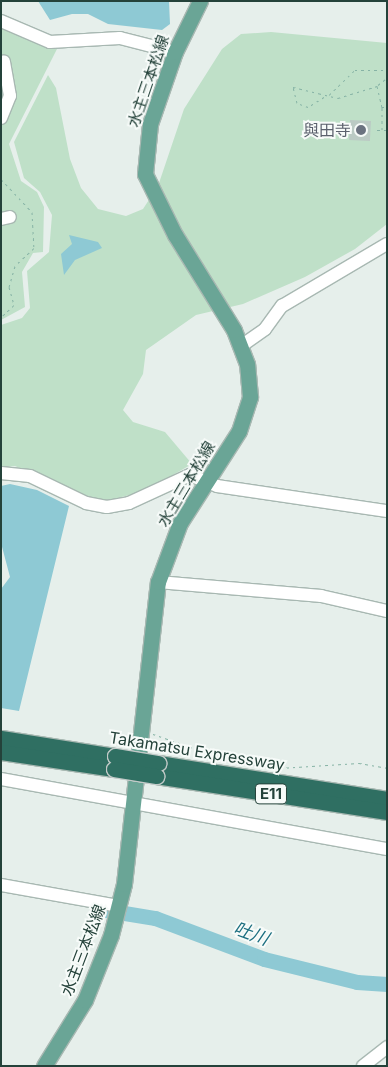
<!DOCTYPE html>
<html>
<head>
<meta charset="utf-8">
<style>
  body { margin:0 }
  #map { position:relative; width:388px; height:1067px; overflow:hidden; background:#e6efeb; font-family:Inter,"Noto Sans JP",sans-serif }
  div>[style] { position:absolute }
  [style*='--x'] { left:calc(var(--x)*1px); top:calc(var(--y)*1px); width:calc(var(--w)*1px); rotate:calc(var(--a)*1deg) }
  .green>* { inset:0; background:#bfe0c8 }
  .water>* { inset:0; background:#8ec9d4 }
  .river>* { height:15px; margin:-7.5px; padding:0 7.5px; transform-origin:7.5px; border-radius:7.5px; background:#8ec9d4 }
  .building>* { inset:0; background:#bbcac4; transform-origin:0 0 }
  .path>* { height:1px; margin-top:-0.5px; transform-origin:0; background:repeating-linear-gradient(90deg,#86b3a5 0 2.5px,transparent 0 6.5px) }
  .roads { filter:drop-shadow(1px 0 #a8b8b2) drop-shadow(-1px 0 #a8b8b2) drop-shadow(0 1px #a8b8b2) drop-shadow(0 -1px #a8b8b2) }
  .minor>* { height:12px; margin:-6px; padding:0 6px; transform-origin:6px; border-radius:6px; background:#fff }
  .major>* { height:15px; margin:-7.5px; padding:0 7.5px; transform-origin:7.5px; border-radius:7.5px; background:#6aa596 }
  .highway>* { height:15px; margin:-7.5px; padding:0 7.5px; transform-origin:7.5px; border-radius:7.5px; background:#2f6f62 }
  .bridges { filter:drop-shadow(1px 0 #c2cac8) drop-shadow(-1px 0 #c2cac8) drop-shadow(0 1px #c2cac8) drop-shadow(0 -1px #c2cac8) }
  .highway-bridge>* { height:15px; margin:-7.5px; padding:0 7.5px; transform-origin:7.5px; border-radius:7.5px; background:#2f6f62 }
  .dots>* { width:14px; height:14px; translate:-50% -50%; box-sizing:border-box; border:2px solid #f7fbf9; border-radius:50% }
  span { translate:-50% -50%; white-space:nowrap; text-align:center; line-height:1.15; -webkit-text-stroke:4px #f7fbf9; paint-order:stroke }
  .shield-label span { padding:1px 4px; background:#f7fbf9; border:1px solid; border-radius:4px; -webkit-text-stroke-width:0 }
  .shield-label { font-size:15px; color:#24423a; font-weight:700 }
  .street-label { font-size:16px; color:#24423a }
  .worship-label { font-size:16px; color:#5b616d }
  .right { translate:-100% -50%; text-align:right }
  .water-label { font-size:18px; color:#1c6f80; font-style:italic }
  .frame { position:absolute; inset:0; border:2px solid #24423a; pointer-events:none }
</style>
</head>
<body>
<div id="map">
  <div class="green">
    <i style="clip-path:polygon(1px 25px,39px 44px,58px 47px,9px 144px,21px 181px,37px 192px,44px 207px,43px 252px,33px 253px,22px 272px,25px 307px,1px 320px)"></i>
    <i style="clip-path:polygon(271px 32px,387px 43px,387px 224px,355px 249px,305px 277px,243px 304px,196px 315px,146px 350px,143px 374px,123px 410px,133px 422px,165px 432px,192px 464px,145px 491px,110px 500px,92px 499px,15px 466px,1px 468px,1px 325px,22px 318px,30px 308px,27px 271px,49px 252px,52px 215px,40px 192px,24px 178px,14px 142px,48px 75px,56px 88px,70px 159px,81px 188px,98px 209px,126px 216px,143px 209px,158px 186px,184px 109px,222px 49px,241px 34px)"></i>
  </div>
  <div class="water">
    <i style="clip-path:polygon(38px 1px,169px 1px,170px 24px,162px 30px,108px 24px,88px 14px,72px 14px,50px 20px)"></i>
    <i style="clip-path:polygon(69px 235px,98px 242px,102px 248px,75px 260px,64px 275px,61px 254px,72px 244px)"></i>
    <i style="clip-path:polygon(10px 484px,37px 490px,69px 506px,19px 711px,1px 708px,1px 589px,10px 577px,1px 543px,1px 486px)"></i>
  </div>
  <div class="river">
    <i style="--x:106;--y:910;--w:50;--a:9.3"></i>
    <i style="--x:155;--y:918;--w:116;--a:20.6"></i>
    <i style="--x:264;--y:959;--w:96;--a:13.9"></i>
    <i style="--x:357;--y:982;--w:30;--a:4"></i>
  </div>
  <div class="building">
    <i style="left:350px;top:120px;width:21px;height:20px;rotate:3deg"></i>
  </div>
  <div class="path">
    <i style="--x:378;--y:85;--w:11;--a:-38"></i>
    <i style="--x:329;--y:95;--w:36;--a:-44"></i>
    <i style="--x:355;--y:70;--w:32;--a:0"></i>
    <i style="--x:324;--y:97;--w:19;--a:148"></i>
    <i style="--x:308;--y:107;--w:12;--a:-160"></i>
    <i style="--x:297;--y:103;--w:16;--a:-104"></i>
    <i style="--x:293;--y:87;--w:46;--a:13.7"></i>
    <i style="--x:338;--y:98;--w:41;--a:-17.1"></i>
    <i style="--x:377;--y:86;--w:22;--a:77"></i>
    <i style="--x:377;--y:130;--w:10;--a:0"></i>
    <i style="--x:382;--y:130;--w:23;--a:-90"></i>
    <i style="--x:382;--y:107;--w:5;--a:0"></i>
    <i style="--x:1;--y:179;--w:45;--a:46.8"></i>
    <i style="--x:32;--y:212;--w:36;--a:87"></i>
    <i style="--x:34;--y:248;--w:26;--a:137"></i>
    <i style="--x:15;--y:266;--w:22;--a:106"></i>
    <i style="--x:9;--y:287;--w:19;--a:74"></i>
    <i style="--x:14;--y:305;--w:18;--a:137"></i>
    <i style="--x:153;--y:734;--w:86;--a:19.1"></i>
    <i style="--x:234;--y:762;--w:46;--a:7.4"></i>
    <i style="--x:280;--y:768;--w:79;--a:-3.6"></i>
    <i style="--x:359;--y:763;--w:28;--a:10"></i>
  </div>
  <div class="roads">
    <div class="minor">
      <i style="--x:1;--y:21;--w:53;--a:23.2"></i>
      <i style="--x:50;--y:42;--w:70;--a:-3.3"></i>
      <i style="--x:120;--y:38;--w:57;--a:14.3"></i>
      <i style="--x:1;--y:118;--w:24;--a:-68"></i>
      <i style="--x:10;--y:96;--w:35;--a:-100"></i>
      <i style="--x:1;--y:219;--w:9;--a:-13"></i>
      <i style="--x:241;--y:346;--w:29;--a:-35"></i>
      <i style="--x:265;--y:329;--w:29;--a:-54"></i>
      <i style="--x:282;--y:306;--w:122;--a:-30.6"></i>
      <i style="--x:1;--y:473;--w:29;--a:6"></i>
      <i style="--x:30;--y:476;--w:62;--a:25.7"></i>
      <i style="--x:86;--y:503;--w:21;--a:11"></i>
      <i style="--x:107;--y:507;--w:22;--a:-10"></i>
      <i style="--x:129;--y:503;--w:67;--a:-24.7"></i>
      <i style="--x:190;--y:475;--w:29;--a:22"></i>
      <i style="--x:217;--y:486;--w:172;--a:8.4"></i>
      <i style="--x:158;--y:582;--w:164;--a:4.9"></i>
      <i style="--x:321;--y:596;--w:68;--a:12.8"></i>
      <i style="--x:1;--y:779;--w:392;--a:10.3"></i>
      <i style="--x:1;--y:885;--w:120;--a:10.1"></i>
      <i style="--x:363;--y:1066;--w:31;--a:-38"></i>
    </div>
    <div class="major">
      <i style="--x:44;--y:1066;--w:78;--a:-58.2"></i>
      <i style="--x:85;--y:1000;--w:70;--a:-68.2"></i>
      <i style="--x:111;--y:935;--w:53;--a:-75.7"></i>
      <i style="--x:124;--y:884;--w:304;--a:-83.6"></i>
      <i style="--x:158;--y:582;--w:63;--a:-69.6"></i>
      <i style="--x:180;--y:523;--w:109;--a:-57.3"></i>
      <i style="--x:239;--y:431;--w:36;--a:-72"></i>
      <i style="--x:250;--y:397;--w:33;--a:-95"></i>
      <i style="--x:247;--y:364;--w:36;--a:-111"></i>
      <i style="--x:234;--y:330;--w:112;--a:-121.8"></i>
      <i style="--x:175;--y:235;--w:68;--a:-116.2"></i>
      <i style="--x:145;--y:174;--w:50;--a:-84.3"></i>
      <i style="--x:150;--y:124;--w:76;--a:-70.9"></i>
      <i style="--x:175;--y:52;--w:57;--a:-63.9"></i>
    </div>
    <div class="highway">
      <i style="--x:1;--y:738;--w:115;--a:9"></i>
      <i style="--x:1;--y:752;--w:114;--a:8.6"></i>
      <i style="--x:158;--y:763;--w:232;--a:8.9"></i>
      <i style="--x:156;--y:776;--w:234;--a:8.9"></i>
    </div>
  </div>
  <div class="bridges">
    <div class="highway-bridge">
      <i style="--x:115;--y:756;--w:44;--a:9.2"></i>
      <i style="--x:114;--y:769;--w:43;--a:9.5"></i>
    </div>
  </div>
  <div class="dots">
    <i style="left:361px;top:130px;background:#6b7280"></i>
  </div>
  <div class="shield-label">
    <span style="left:271px;top:794px">E11</span>
  </div>
  <div class="street-label">
    <span style="left:148px;top:81px;rotate:-71deg">水主三本松線</span>
    <span style="left:186px;top:484px;rotate:-59deg">水主三本松線</span>
    <span style="left:197px;top:751px;rotate:9deg">Takamatsu Expressway</span>
    <span style="left:83px;top:950px;rotate:-69deg">水主三本松線</span>
  </div>
  <div class="worship-label">
    <span class="right" style="left:351px;top:130px">與田寺</span>
  </div>
  <div class="water-label">
    <span style="left:251px;top:934px;rotate:20deg">吐川</span>
  </div>
  <div class="frame"></div>
</div>
</body>
</html>
